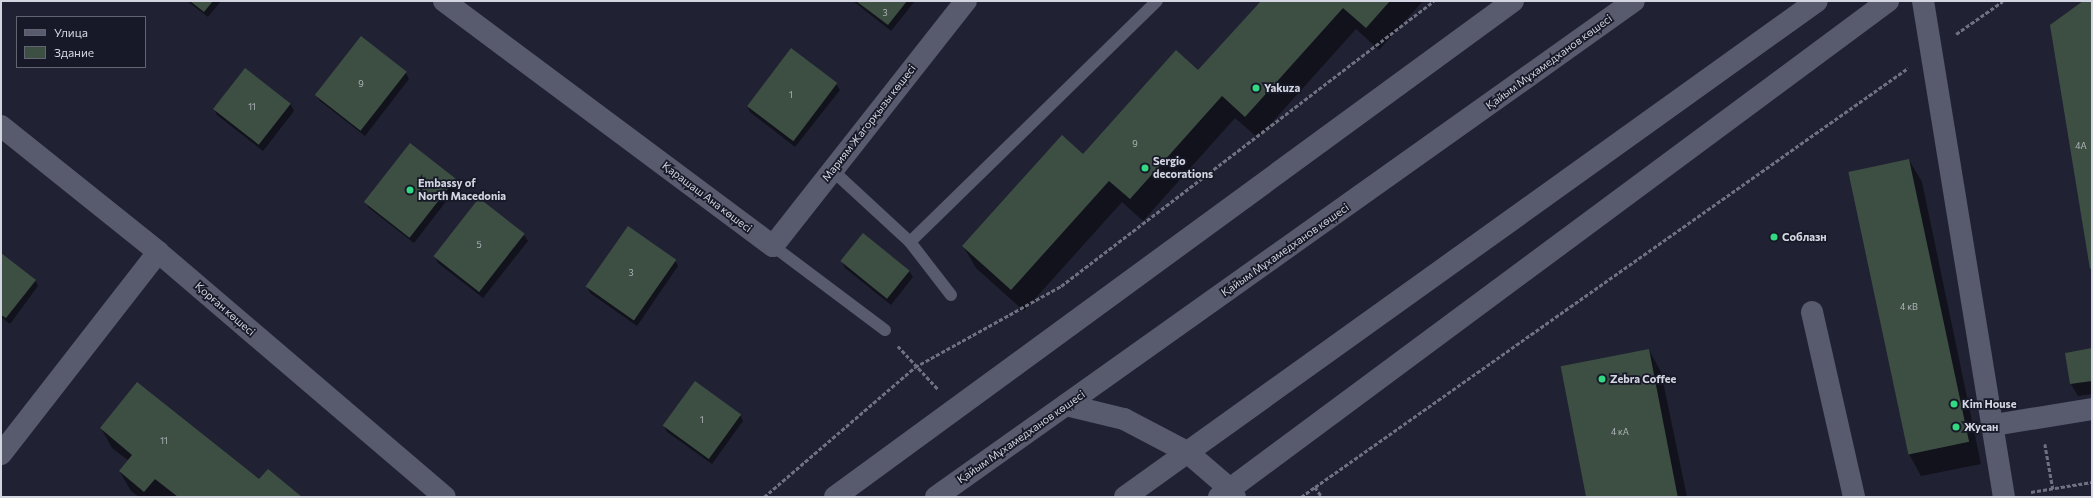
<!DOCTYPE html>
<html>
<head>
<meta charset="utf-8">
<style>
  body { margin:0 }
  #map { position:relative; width:2093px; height:498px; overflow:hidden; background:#202233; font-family:Commissioner,sans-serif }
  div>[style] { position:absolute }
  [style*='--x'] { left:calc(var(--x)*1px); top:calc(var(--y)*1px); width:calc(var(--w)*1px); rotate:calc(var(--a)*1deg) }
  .shadow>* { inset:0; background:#0007 }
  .building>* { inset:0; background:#3d4f43; transform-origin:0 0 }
  .path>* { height:2.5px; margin-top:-1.25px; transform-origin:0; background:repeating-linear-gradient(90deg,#6f7180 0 4px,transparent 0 6px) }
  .lane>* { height:12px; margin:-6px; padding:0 6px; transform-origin:6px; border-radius:6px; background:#585a6d }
  .street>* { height:22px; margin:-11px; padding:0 11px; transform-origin:11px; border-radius:11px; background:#585a6d }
  .secondary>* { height:22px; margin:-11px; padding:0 11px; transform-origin:11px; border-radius:11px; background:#585a6d }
  .dots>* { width:11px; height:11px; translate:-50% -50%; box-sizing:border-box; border:2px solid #171928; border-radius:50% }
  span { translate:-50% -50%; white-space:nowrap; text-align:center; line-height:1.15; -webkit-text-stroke:3.5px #171928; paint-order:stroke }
  .number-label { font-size:9px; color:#aeb4b9 }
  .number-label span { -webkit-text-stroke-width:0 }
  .street-label { font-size:11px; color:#d3d5e0 }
  .poi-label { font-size:11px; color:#d3d5e0; font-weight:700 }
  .left { translate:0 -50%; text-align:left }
  .frame { position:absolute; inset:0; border:2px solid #d3d5e0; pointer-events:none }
  .legend { position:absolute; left:16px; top:16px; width:130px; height:52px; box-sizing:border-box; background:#171928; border:1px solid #626472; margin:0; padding:5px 7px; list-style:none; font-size:12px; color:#d3d5e0 }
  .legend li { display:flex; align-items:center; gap:8px; height:20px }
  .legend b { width:20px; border:1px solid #626472 }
</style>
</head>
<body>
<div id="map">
  <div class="shadow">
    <i style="clip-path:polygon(187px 1px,221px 1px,208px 17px)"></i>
    <i style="clip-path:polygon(853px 1px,915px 1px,891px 31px)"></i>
    <i style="clip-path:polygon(1262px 1px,1423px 1px,1379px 50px,1356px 29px,1258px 138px,1235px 118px,1143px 221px,1122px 202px,1024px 311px,976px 268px,963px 246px,1083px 155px,1198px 72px)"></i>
    <i style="clip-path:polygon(245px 69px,291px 105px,294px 111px,263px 151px,217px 115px,214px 109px)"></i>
    <i style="clip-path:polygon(406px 73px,409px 79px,365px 136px,320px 101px,316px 95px)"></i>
    <i style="clip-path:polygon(836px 84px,840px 90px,795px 147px,750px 112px,747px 106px)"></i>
    <i style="clip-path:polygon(1909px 160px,1922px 182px,1981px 464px,1921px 476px,1909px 454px)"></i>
    <i style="clip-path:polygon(455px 180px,458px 186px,414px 243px,369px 208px,365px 202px)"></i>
    <i style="clip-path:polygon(524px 235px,528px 241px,483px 298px,438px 263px,435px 257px)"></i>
    <i style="clip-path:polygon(1px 254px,35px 280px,38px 286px,10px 324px,1px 317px)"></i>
    <i style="clip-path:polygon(675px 260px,678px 266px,637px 326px,590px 293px,587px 287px)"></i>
    <i style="clip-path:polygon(842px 261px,909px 271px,913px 277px,891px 305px,845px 268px)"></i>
    <i style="clip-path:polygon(2092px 349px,2092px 394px,2078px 396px,2071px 384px,2066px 353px)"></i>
    <i style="clip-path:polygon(1649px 350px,1661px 372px,1687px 497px,1589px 497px)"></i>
    <i style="clip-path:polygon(740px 415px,743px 421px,712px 464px,667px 432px,664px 426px)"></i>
    <i style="clip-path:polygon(101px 428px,259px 481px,300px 497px,139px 497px,131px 491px,120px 472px,129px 461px,112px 448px)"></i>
  </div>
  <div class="building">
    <i style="clip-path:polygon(190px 1px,213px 1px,204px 12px)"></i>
    <i style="clip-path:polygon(856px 1px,907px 1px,888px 25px)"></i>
    <i style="clip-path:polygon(1261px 1px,1390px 1px,1366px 28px,1343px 8px,1245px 117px,1222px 96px,1130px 199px,1109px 181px,1011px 290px,962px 246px,1062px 135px,1083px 154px,1176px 50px,1198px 70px)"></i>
    <i style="clip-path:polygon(2083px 1px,2092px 1px,2092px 268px,2090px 269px,2050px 25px)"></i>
    <i style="left:361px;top:36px;width:58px;height:75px;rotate:38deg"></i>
    <i style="left:791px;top:48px;width:58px;height:73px;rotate:37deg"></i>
    <i style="left:245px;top:68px;width:58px;height:52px;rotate:38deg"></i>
    <i style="left:410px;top:143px;width:58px;height:75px;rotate:38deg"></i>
    <i style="left:1909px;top:159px;width:289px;height:62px;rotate:78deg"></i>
    <i style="left:479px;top:198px;width:58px;height:74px;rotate:38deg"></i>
    <i style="left:628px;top:226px;width:59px;height:74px;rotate:35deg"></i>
    <i style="left:863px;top:233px;width:60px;height:36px;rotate:39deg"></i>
    <i style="clip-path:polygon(1px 253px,36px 280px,6px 318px,1px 315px)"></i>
    <i style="clip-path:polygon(2092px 348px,2092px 381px,2070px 384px,2065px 353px)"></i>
    <i style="left:1649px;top:349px;width:151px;height:90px;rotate:79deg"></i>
    <i style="left:695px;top:381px;width:57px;height:55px;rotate:36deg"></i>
    <i style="clip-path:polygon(137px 382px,259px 479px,268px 469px,302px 497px,178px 497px,155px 479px,144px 492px,119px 471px,132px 455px,100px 428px)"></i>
  </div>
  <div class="path">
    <i style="--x:1956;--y:34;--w:57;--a:-35.1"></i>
    <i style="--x:898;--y:346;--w:59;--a:47.1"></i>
    <i style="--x:2045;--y:444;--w:46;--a:79.9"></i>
    <i style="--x:1315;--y:487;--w:726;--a:-35.24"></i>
    <i style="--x:2031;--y:492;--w:62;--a:-9.3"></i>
    <i style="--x:764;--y:497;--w:199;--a:-40.7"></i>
    <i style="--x:915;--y:367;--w:167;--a:-29"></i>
    <i style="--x:1061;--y:286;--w:469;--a:-37.4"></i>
    <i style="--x:1301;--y:497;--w:17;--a:-36"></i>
    <i style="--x:1315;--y:487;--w:12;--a:55"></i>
  </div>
  <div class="lane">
    <i style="--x:832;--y:170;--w:106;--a:42.7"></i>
    <i style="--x:910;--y:242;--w:67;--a:52.3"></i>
    <i style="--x:910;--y:242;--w:345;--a:-44.3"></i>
    <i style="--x:773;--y:246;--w:140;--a:36.9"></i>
  </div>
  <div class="street">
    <i style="--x:444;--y:1;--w:410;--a:36.7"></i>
    <i style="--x:773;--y:246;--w:312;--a:-51.8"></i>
    <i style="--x:1923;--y:1;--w:503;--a:80.73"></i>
    <i style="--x:1;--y:126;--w:201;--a:38.7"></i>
    <i style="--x:158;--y:252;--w:377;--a:40.5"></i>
    <i style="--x:1812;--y:312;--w:190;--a:77.2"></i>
    <i style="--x:1066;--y:405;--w:60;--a:13.6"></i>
    <i style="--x:1124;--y:419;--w:71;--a:27.6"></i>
    <i style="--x:1187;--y:452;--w:57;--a:40.7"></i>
    <i style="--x:1230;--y:489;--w:9;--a:58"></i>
    <i style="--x:1994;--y:425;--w:99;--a:-9.3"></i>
    <i style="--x:1;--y:454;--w:256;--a:-52.1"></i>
    <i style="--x:835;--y:497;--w:840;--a:-36.19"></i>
    <i style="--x:1219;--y:497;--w:833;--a:-36.55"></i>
  </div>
  <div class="secondary">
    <i style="--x:936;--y:497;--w:856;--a:-35.4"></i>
    <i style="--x:1125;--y:497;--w:851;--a:-35.63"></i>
  </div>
  <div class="dots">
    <i style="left:1256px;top:88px;background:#32d882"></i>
    <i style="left:1145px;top:168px;background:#32d882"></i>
    <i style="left:410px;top:190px;background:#32d882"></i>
    <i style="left:1774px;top:237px;background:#32d882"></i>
    <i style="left:1602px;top:379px;background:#32d882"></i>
    <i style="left:1954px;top:404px;background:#32d882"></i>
    <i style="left:1956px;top:427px;background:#32d882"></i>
  </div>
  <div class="number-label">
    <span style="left:885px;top:13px">3</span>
    <span style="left:361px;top:84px">9</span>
    <span style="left:791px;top:95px">1</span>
    <span style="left:252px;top:107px">11</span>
    <span style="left:1135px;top:144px">9</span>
    <span style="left:2081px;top:146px">4А</span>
    <span style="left:479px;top:245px">5</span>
    <span style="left:631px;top:273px">3</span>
    <span style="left:1909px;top:307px">4 кВ</span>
    <span style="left:702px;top:420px">1</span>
    <span style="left:1620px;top:432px">4 кА</span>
    <span style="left:164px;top:441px">11</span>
  </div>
  <div class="street-label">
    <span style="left:1549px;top:62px;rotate:-36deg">Қайым Мұхамедханов көшесі</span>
    <span style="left:869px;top:123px;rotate:-52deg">Мариям Жагорқызы көшесі</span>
    <span style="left:707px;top:197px;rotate:37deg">Қарашаш Ана көшесі</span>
    <span style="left:1285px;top:250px;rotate:-35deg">Қайым Мұхамедханов көшесі</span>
    <span style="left:225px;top:309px;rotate:41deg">Қорған көшесі</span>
    <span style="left:1021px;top:437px;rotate:-35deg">Қайым Мұхамедханов көшесі</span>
  </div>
  <div class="poi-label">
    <span class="left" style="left:1264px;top:88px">Yakuza</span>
    <span class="left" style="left:1153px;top:168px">Sergio<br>decorations</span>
    <span class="left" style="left:418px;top:190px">Embassy of<br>North Macedonia</span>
    <span class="left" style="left:1782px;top:237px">Соблазн</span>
    <span class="left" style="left:1610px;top:379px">Zebra Coffee</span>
    <span class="left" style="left:1962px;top:404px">Kim House</span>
    <span class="left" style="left:1964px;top:427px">Жусан</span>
  </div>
  <div class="frame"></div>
  <ul class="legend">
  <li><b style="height:5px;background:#585a6d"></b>Улица</li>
  <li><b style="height:11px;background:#3d4f43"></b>Здание</li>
  </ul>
</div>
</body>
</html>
